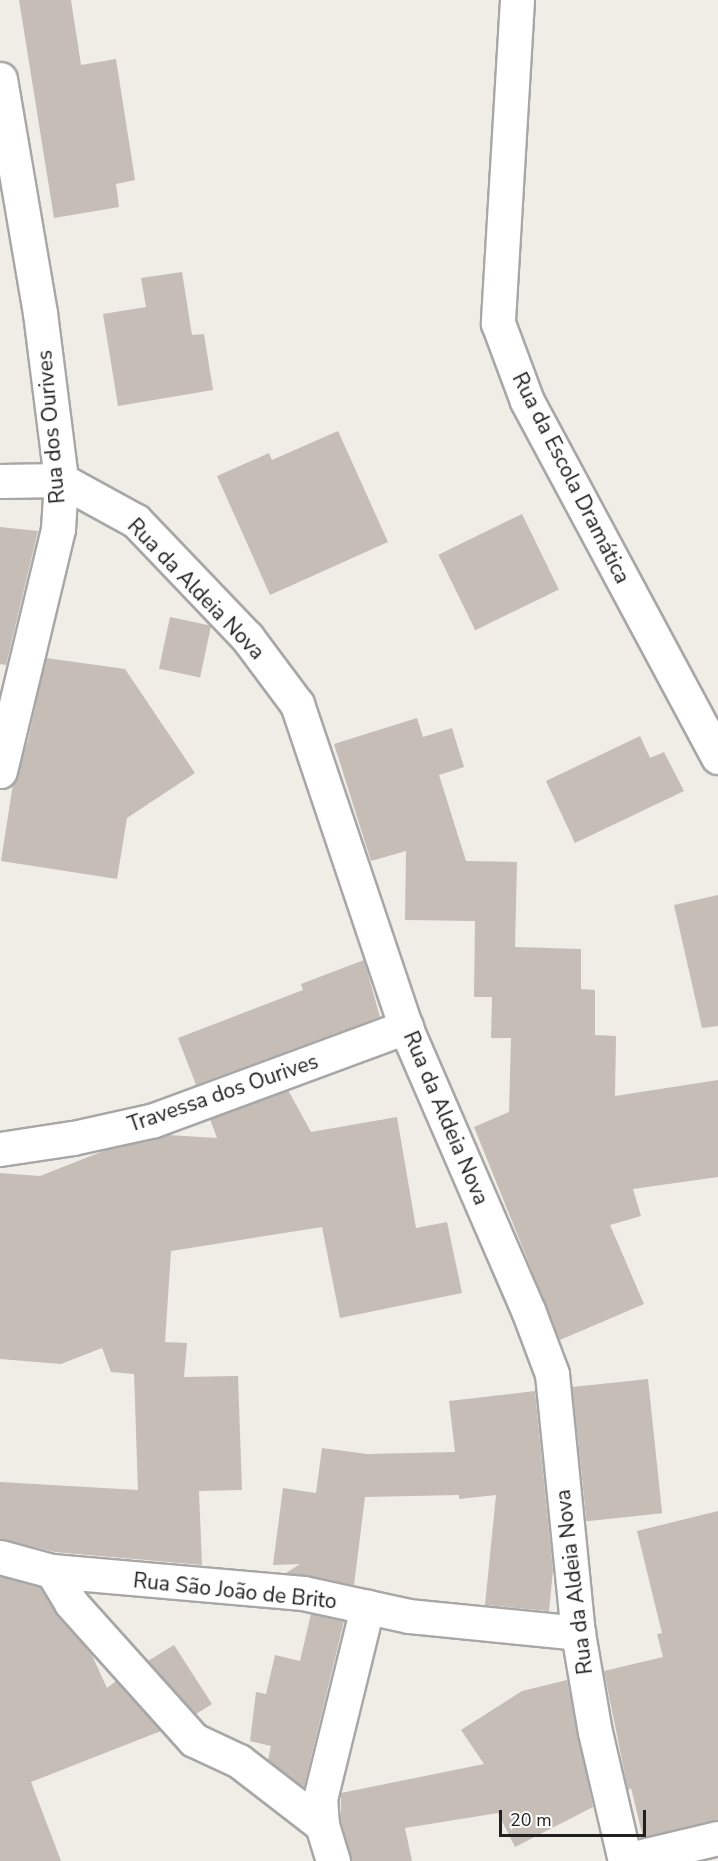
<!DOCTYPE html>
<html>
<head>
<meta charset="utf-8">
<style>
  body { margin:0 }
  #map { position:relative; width:718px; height:1861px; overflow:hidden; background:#f0ede7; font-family:"Nunito Sans",sans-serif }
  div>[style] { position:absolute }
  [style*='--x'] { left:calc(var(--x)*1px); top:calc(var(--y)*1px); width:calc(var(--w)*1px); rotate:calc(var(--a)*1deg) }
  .building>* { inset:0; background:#c5bdb6; transform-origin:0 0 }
  .roads { filter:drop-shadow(2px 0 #a7a7a7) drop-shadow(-2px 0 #a7a7a7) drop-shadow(0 2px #a7a7a7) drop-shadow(0 -2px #a7a7a7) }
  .minor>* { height:33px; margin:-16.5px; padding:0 16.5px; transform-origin:16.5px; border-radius:16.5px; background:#fff }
  .tertiary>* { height:33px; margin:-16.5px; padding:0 16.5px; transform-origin:16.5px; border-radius:16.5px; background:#fff }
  span { translate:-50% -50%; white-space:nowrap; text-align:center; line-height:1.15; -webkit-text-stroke:5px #fff; paint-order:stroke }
  .street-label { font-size:21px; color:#202020 }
  .scale { position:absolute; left:499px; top:1810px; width:147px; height:27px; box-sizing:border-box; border:3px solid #202020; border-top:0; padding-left:8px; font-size:18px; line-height:21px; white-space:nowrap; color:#202020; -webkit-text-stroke:4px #fff; paint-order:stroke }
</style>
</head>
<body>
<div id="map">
  <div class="building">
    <i style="clip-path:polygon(19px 0,71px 0,81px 65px,116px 59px,135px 180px,116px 184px,119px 207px,54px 218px)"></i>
    <i style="clip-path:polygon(182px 272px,192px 335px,204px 334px,213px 390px,118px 406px,103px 314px,146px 307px,141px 278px)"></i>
    <i style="clip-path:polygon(338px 431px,388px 542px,270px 595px,217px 476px,269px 453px,272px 460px)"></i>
    <i style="left:522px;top:514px;width:84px;height:93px;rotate:64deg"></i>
    <i style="clip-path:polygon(0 527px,38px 531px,6px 665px,0 664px)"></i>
    <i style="left:170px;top:617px;width:42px;height:53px;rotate:12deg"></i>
    <i style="clip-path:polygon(46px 658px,125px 669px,195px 773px,127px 818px,117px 879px,1px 861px,13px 784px,28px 740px)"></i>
    <i style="clip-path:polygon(417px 718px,423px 737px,452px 728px,464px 767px,439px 775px,466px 861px,517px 862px,515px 947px,581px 949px,581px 989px,595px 990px,595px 1035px,616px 1036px,615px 1096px,718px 1080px,718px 1177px,633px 1189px,641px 1216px,610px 1225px,644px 1304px,560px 1340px,474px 1127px,509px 1112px,511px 1038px,491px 1038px,492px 997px,474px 997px,475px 921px,405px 920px,406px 851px,371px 861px,334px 744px)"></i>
    <i style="clip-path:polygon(640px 736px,650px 758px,664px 752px,684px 791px,575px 843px,546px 781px)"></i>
    <i style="clip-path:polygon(718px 895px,718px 1026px,702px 1028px,674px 905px)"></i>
    <i style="clip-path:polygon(364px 960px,380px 1017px,196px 1085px,178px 1038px,303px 990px,301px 984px)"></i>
    <i style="clip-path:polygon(288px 1090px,311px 1132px,397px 1117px,416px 1228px,447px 1222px,462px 1293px,340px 1318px,322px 1227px,171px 1251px,165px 1342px,187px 1343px,184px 1377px,238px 1376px,242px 1490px,199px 1491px,202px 1565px,55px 1552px,0 1539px,0 1482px,138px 1490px,134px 1374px,111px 1372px,102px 1348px,61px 1364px,0 1359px,0 1173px,40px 1176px,106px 1150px,168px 1135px,217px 1138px,210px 1119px)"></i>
    <i style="left:648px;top:1379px;width:135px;height:76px;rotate:84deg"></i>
    <i style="clip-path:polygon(535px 1391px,553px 1570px,549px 1611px,485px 1605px,496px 1495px,459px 1499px,459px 1495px,365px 1497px,354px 1585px,286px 1573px,300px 1564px,273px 1565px,283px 1488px,316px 1493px,322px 1448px,367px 1454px,455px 1452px,449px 1401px)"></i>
    <i style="clip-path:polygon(718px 1511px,718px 1820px,643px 1837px,631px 1788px,628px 1790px,604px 1671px,663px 1657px,657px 1634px,662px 1633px,637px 1531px)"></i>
    <i style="clip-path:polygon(0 1576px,40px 1587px,57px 1616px,91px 1653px,107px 1688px,116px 1681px,161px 1731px,31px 1782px,61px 1861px,0 1861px)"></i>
    <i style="clip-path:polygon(311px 1614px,344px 1621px,304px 1787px,268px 1760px,271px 1746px,250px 1741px,256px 1692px,266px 1694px,275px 1655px,300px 1661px)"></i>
    <i style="clip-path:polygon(174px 1645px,212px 1704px,196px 1714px,148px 1661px)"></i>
    <i style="clip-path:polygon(567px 1680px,593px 1807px,515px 1847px,498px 1813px,405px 1828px,412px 1861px,351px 1861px,341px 1821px,341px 1793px,484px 1764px,461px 1730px,522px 1691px)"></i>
  </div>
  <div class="roads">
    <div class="minor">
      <i style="--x:0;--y:79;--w:237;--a:80.3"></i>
      <i style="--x:40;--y:313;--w:168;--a:82.8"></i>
      <i style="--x:61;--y:480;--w:49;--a:93.5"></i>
      <i style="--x:58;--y:529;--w:249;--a:103.5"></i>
      <i style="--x:0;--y:481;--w:61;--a:-0.9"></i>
      <i style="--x:61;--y:480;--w:85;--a:28.7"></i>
      <i style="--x:136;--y:521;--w:161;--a:46.3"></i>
      <i style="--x:247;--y:637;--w:84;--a:53.3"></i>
      <i style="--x:297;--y:704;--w:347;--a:71.4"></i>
      <i style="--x:408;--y:1033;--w:302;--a:66.6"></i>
      <i style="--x:528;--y:1310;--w:68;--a:69.4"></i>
      <i style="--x:552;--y:1374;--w:260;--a:84.3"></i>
      <i style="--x:578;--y:1633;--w:100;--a:80.3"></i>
      <i style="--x:595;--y:1732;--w:132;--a:76.9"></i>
      <i style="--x:0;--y:1149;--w:74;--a:-8.6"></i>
      <i style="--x:73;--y:1138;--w:83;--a:-12.5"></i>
      <i style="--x:154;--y:1120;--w:269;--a:-20.3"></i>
      <i style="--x:0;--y:1557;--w:54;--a:15.1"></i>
      <i style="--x:52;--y:1571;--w:252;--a:5"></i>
      <i style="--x:303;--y:1593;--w:108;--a:12.2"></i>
      <i style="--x:409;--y:1616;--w:170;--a:5.7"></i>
      <i style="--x:52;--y:1571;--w:37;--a:59"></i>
      <i style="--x:71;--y:1603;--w:184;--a:48.1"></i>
      <i style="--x:194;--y:1740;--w:50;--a:25"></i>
      <i style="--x:239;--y:1761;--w:105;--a:37.6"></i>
      <i style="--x:625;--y:1860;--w:96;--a:-13.3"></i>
      <i style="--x:333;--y:1861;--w:38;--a:-107"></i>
      <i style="--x:322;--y:1825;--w:26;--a:-94"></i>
      <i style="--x:320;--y:1799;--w:198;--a:-76.2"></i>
    </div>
    <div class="tertiary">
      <i style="--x:517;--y:0;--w:324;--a:93.4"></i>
      <i style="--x:498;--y:323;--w:83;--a:69.6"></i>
      <i style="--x:527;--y:401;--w:404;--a:61.8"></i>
    </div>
  </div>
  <div class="street-label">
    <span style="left:51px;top:427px;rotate:-95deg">Rua dos Ourives</span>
    <span style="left:571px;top:478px;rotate:63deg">Rua da Escola Dramática</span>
    <span style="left:196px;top:589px;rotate:46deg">Rua da Aldeia Nova</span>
    <span style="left:223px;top:1093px;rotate:-19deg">Travessa dos Ourives</span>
    <span style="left:446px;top:1118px;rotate:67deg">Rua da Aldeia Nova</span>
    <span style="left:574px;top:1582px;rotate:-97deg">Rua da Aldeia Nova</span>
    <span style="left:235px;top:1591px;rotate:6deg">Rua São João de Brito</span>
  </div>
  <div class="scale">20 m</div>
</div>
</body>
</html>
